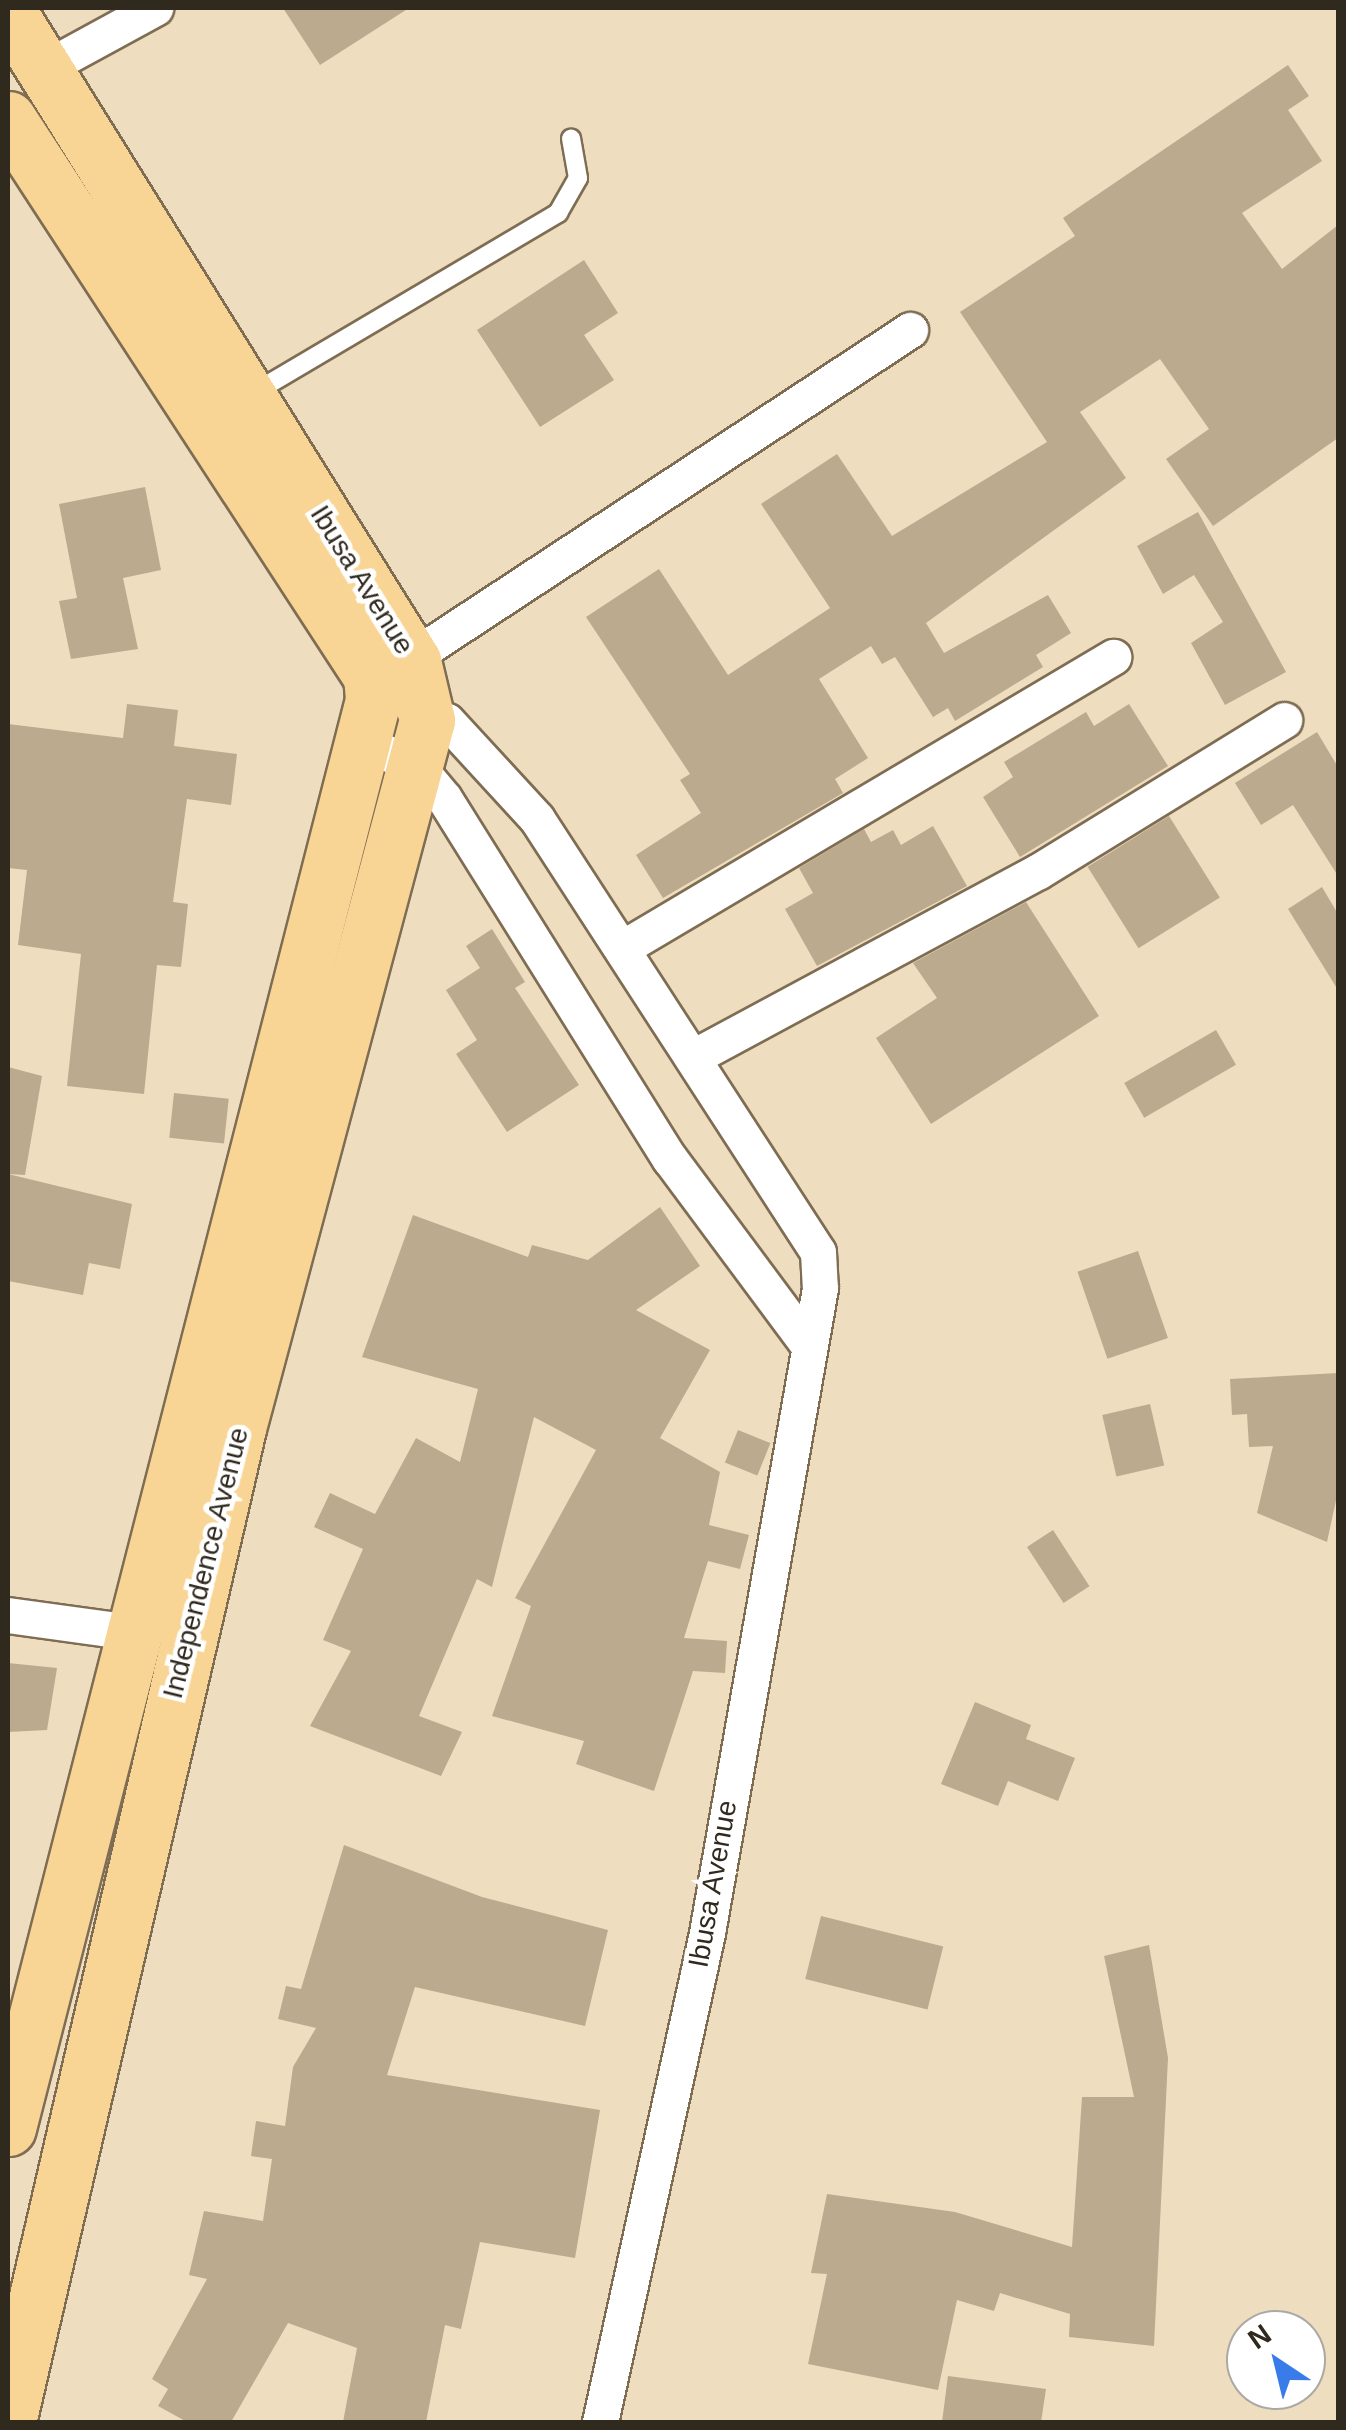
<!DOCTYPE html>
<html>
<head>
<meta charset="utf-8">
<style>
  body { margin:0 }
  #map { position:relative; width:1346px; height:2430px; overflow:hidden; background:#efddbf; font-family:Arial,sans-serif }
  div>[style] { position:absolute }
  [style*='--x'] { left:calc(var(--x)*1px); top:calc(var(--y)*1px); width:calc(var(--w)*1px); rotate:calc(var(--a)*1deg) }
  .building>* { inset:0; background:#bcaa8e; transform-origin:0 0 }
  .roads { filter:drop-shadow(2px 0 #7e6d53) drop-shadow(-2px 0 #7e6d53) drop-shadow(0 2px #7e6d53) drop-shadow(0 -2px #7e6d53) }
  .lane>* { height:18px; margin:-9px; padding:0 9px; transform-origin:9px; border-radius:9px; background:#fff }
  .street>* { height:35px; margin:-17.5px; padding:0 17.5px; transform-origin:17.5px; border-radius:17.5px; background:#fff }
  .primary>* { height:55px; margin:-27.5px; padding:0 27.5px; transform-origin:27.5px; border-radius:27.5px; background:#f8d594 }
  span { translate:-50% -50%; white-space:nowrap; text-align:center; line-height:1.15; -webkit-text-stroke:9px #fff; paint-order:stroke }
  .street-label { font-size:28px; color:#30291e }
  .frame { position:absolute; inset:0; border:10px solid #30291e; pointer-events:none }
  .north { position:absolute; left:1226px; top:2310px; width:100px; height:100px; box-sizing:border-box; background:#fff; border:2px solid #aca9a5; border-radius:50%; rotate:325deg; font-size:28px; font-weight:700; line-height:40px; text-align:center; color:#30291e }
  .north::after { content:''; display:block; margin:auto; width:35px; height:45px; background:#387be9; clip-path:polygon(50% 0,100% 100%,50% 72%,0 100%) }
</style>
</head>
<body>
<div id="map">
  <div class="building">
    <i style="clip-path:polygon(283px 8px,409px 8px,320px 65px)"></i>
    <i style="clip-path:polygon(1288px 65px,1309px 96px,1288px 110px,1322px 161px,1242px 213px,1282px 269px,1338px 225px,1338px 438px,1213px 526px,1166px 459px,1209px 429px,1160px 359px,1080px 412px,1126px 478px,926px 623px,944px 653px,1048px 595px,1071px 633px,1036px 655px,1043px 667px,955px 721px,948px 708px,933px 717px,895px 657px,882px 664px,871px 646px,819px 679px,868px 758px,835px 779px,843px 793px,663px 898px,636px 855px,701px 813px,680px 780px,690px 774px,586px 617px,659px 569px,728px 675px,830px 608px,761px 504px,837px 454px,892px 536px,1047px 442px,960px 312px,1075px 236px,1063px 218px)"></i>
    <i style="clip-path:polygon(584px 260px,618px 313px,584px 335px,614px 380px,540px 427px,477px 330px)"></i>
    <i style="clip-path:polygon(145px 487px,161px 570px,123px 578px,138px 649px,71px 659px,59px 601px,77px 598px,59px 504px)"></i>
    <i style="clip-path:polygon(1198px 512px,1286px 672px,1225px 705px,1191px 643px,1223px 622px,1194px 575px,1163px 594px,1137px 546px)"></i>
    <i style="clip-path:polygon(127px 704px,178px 710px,174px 746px,237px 754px,231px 805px,187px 799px,173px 902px,188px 904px,181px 967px,157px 965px,144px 1094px,67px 1086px,81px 954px,18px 945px,27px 870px,8px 868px,8px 724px,123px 738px)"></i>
    <i style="clip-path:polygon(1129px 704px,1168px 766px,1020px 857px,983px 797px,1013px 777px,1004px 762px,1086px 712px,1094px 726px)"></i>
    <i style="clip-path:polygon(1317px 732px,1338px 767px,1338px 876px,1293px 805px,1261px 825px,1235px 783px)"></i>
    <i style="left:1169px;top:816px;width:96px;height:96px;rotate:58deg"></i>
    <i style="clip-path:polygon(933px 826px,967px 886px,817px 966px,785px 909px,813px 893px,799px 868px,864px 829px,871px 842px,893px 830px,901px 845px)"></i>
    <i style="clip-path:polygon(1322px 887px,1338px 914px,1338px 990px,1288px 909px)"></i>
    <i style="clip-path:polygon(1026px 902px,1099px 1016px,931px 1124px,876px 1038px,937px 998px,913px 963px)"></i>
    <i style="clip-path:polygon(492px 929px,525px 982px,515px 988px,579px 1085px,507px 1132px,456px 1054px,477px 1040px,446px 990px,480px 968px,466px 946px)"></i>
    <i style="left:1216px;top:1030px;width:40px;height:106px;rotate:60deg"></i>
    <i style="clip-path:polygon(8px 1067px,42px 1076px,25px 1175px,8px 1174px)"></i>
    <i style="left:174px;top:1093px;width:55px;height:45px;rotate:6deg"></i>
    <i style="clip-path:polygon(8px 1174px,132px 1204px,120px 1269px,89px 1263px,83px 1295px,8px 1281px)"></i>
    <i style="clip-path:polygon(660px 1207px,700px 1266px,636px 1310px,710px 1350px,660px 1438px,720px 1472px,709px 1525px,749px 1535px,740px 1569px,708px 1561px,684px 1638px,727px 1641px,725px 1673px,693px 1671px,654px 1791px,576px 1764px,584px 1741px,492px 1716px,531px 1606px,515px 1598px,596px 1450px,534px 1417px,492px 1587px,477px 1579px,419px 1716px,462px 1732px,441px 1776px,310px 1726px,351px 1651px,323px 1640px,363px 1549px,314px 1527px,330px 1493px,375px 1514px,416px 1438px,460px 1462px,478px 1389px,362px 1357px,413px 1215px,528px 1257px,532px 1245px,588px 1260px)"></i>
    <i style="left:1138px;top:1251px;width:92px;height:64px;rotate:71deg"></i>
    <i style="clip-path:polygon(1338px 1373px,1338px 1491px,1327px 1542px,1257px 1513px,1273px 1446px,1249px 1447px,1247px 1414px,1232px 1415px,1230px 1379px)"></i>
    <i style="left:1150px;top:1404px;width:63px;height:49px;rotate:77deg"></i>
    <i style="left:738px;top:1430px;width:35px;height:35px;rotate:22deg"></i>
    <i style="left:1053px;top:1530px;width:67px;height:31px;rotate:57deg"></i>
    <i style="clip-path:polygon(8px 1663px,57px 1668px,47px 1730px,8px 1732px)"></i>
    <i style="clip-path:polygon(975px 1702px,1031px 1725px,1026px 1739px,1075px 1758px,1058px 1801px,1008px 1781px,998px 1806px,941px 1784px)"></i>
    <i style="clip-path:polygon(344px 1845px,482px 1897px,608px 1930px,585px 2026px,415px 1987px,387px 2075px,600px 2110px,575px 2258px,480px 2242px,461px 2329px,445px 2325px,426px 2422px,343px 2422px,357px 2348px,288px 2323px,231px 2422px,187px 2422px,158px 2406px,168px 2389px,152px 2379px,207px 2279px,189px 2275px,204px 2211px,263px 2221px,272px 2159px,251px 2156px,256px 2121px,285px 2126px,293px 2067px,316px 2028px,278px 2019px,286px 1986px,301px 1989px)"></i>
    <i style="left:821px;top:1916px;width:126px;height:65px;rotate:14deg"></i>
    <i style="clip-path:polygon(1149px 1945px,1168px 2058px,1154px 2346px,1069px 2337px,1070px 2314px,1000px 2293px,994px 2311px,957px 2300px,938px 2390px,808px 2364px,827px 2274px,811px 2273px,827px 2194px,955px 2212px,1072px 2247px,1082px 2097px,1134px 2097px,1104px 1956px)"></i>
    <i style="clip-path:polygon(948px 2376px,1046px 2389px,1041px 2422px,942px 2422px)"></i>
  </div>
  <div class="roads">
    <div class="lane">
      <i style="--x:252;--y:394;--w:356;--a:-30.6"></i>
      <i style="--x:558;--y:213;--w:40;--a:-60.3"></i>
      <i style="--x:578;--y:178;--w:40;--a:-100"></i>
    </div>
    <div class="street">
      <i style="--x:43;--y:69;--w:128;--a:-28.6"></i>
      <i style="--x:397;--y:667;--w:614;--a:-33.3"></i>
      <i style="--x:413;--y:708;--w:36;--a:21"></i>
      <i style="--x:447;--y:721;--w:133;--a:47.4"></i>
      <i style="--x:537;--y:819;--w:516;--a:57.02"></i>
      <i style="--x:818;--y:1252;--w:36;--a:87"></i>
      <i style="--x:820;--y:1288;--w:655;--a:99.94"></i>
      <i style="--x:707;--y:1933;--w:501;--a:102.34"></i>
      <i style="--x:367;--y:744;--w:56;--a:24.3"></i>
      <i style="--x:418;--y:767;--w:40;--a:50"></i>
      <i style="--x:444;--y:798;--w:426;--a:58"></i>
      <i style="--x:670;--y:1159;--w:227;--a:53.4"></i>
      <i style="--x:624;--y:947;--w:569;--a:-30.67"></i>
      <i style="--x:697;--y:1055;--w:388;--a:-28.3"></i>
      <i style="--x:1039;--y:871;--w:288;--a:-31.6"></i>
      <i style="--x:8;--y:1615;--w:124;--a:7.9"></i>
    </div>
    <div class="primary">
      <i style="--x:8;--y:11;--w:766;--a:58.07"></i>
      <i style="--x:413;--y:661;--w:61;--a:76.7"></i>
      <i style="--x:427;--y:720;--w:733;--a:104.95"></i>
      <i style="--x:238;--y:1428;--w:1020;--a:103.03"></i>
      <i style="--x:8;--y:119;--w:665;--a:56.91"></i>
      <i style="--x:371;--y:676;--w:24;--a:85"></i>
      <i style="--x:373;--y:700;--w:1474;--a:104.34"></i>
    </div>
  </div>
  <div class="street-label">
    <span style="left:362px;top:580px;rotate:58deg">Ibusa Avenue</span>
    <span style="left:206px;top:1563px;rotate:-76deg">Independence Avenue</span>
    <span style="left:713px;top:1884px;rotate:-80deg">Ibusa Avenue</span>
  </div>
  <div class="frame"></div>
  <div class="north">N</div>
</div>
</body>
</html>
